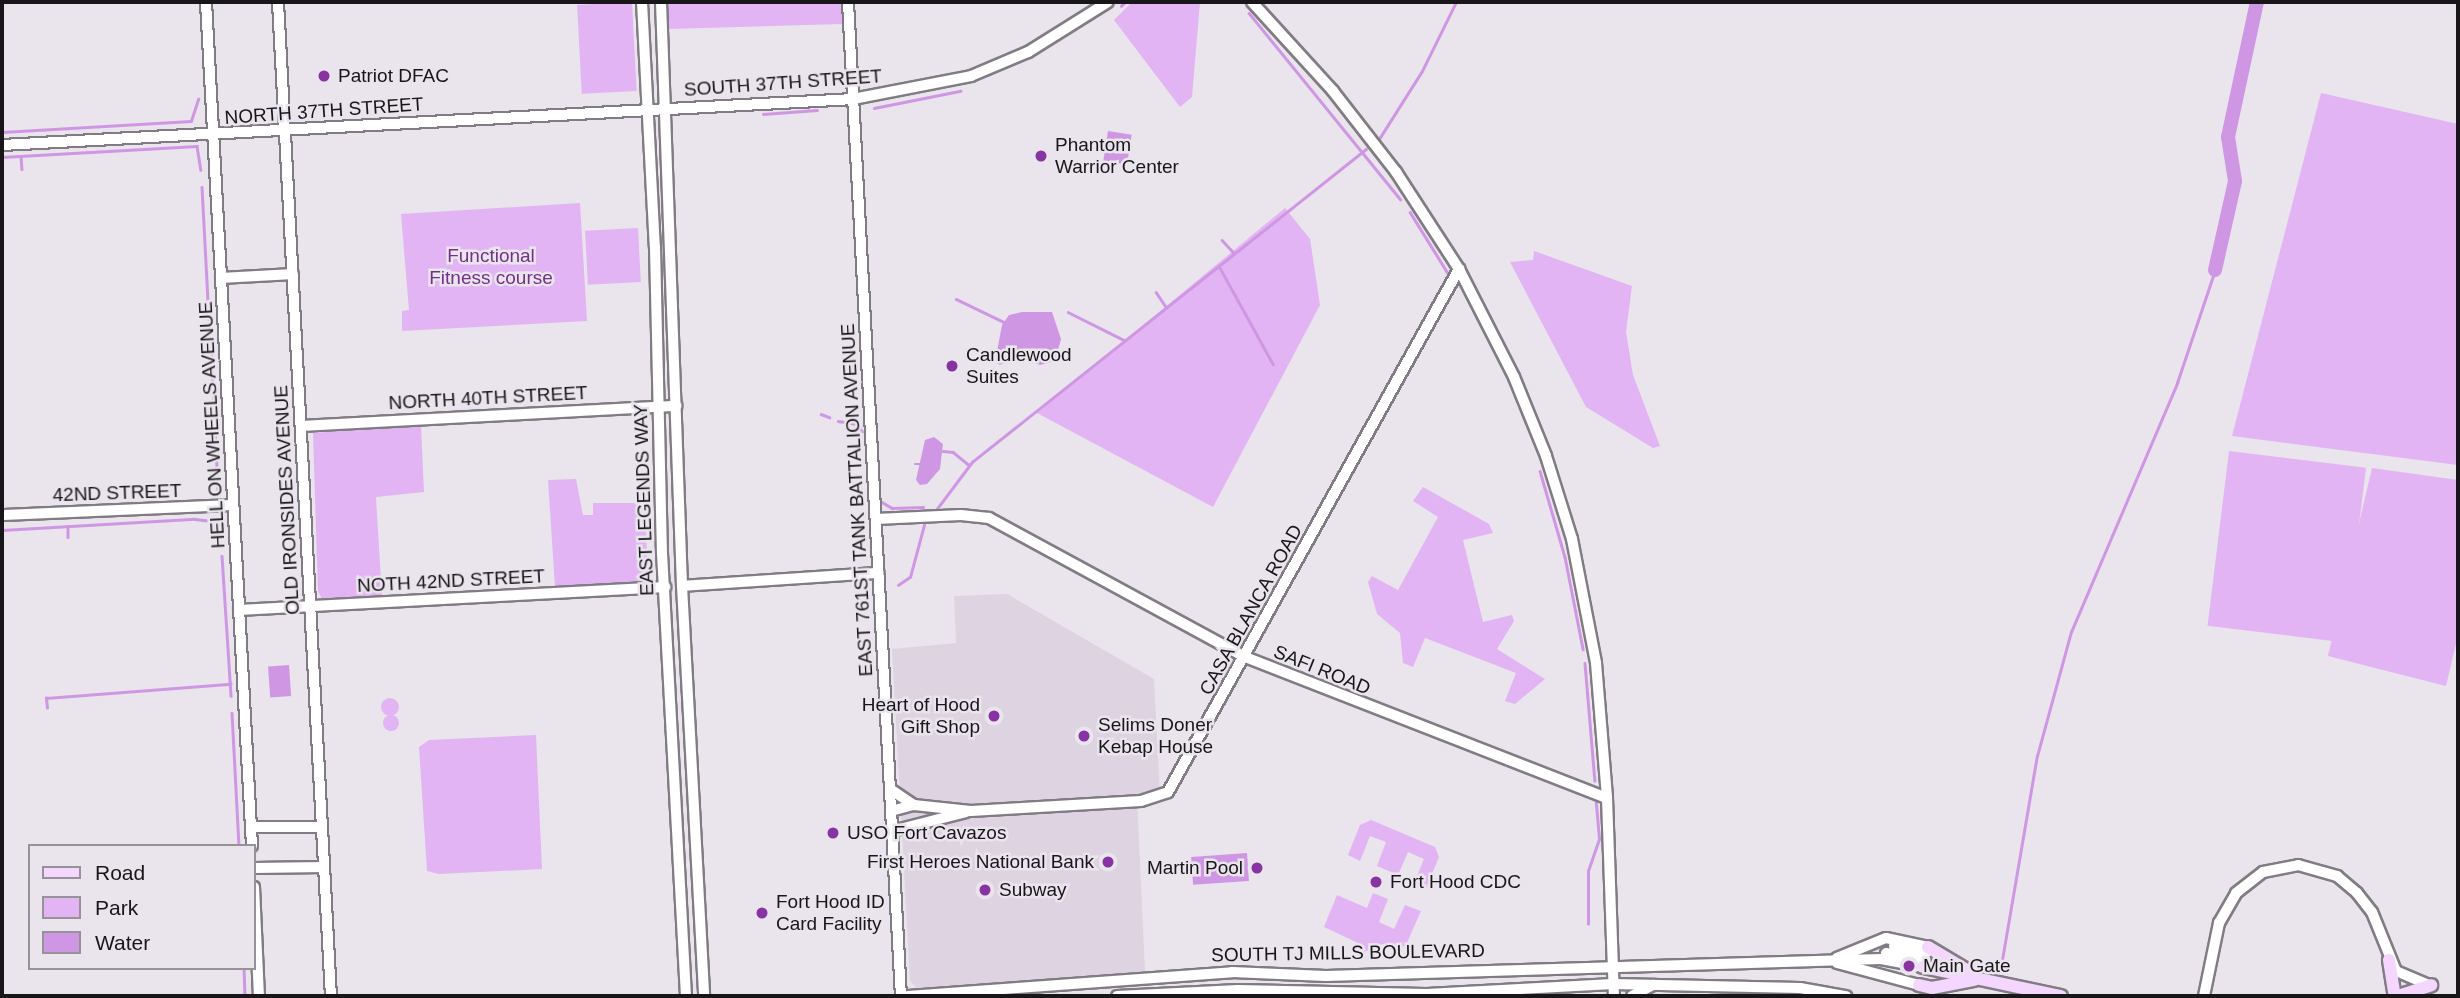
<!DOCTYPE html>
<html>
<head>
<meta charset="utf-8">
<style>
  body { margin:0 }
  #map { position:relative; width:2460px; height:998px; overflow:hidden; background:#eae4ec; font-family:Arial,sans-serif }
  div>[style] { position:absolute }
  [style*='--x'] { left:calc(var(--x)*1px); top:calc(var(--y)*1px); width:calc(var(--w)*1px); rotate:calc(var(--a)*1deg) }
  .built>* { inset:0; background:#ded4e1 }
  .green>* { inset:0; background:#e2b4f3; transform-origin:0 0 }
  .round { border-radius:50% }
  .water>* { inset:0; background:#cf97e3; transform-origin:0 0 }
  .stream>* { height:2.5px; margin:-1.25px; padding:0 1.25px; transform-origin:1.25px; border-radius:1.25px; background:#cf97e3 }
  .river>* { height:14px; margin:-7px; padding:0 7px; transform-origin:7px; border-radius:7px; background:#cf97e3 }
  .roads { filter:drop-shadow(2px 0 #817c83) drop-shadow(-2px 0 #817c83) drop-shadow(0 2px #817c83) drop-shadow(0 -2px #817c83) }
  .minor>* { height:10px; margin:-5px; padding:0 5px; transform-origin:5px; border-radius:5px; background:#fff }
  .major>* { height:12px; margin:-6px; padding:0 6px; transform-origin:6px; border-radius:6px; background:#f4d6fe }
  .dots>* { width:19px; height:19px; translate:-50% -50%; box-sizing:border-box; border:4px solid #eae4ec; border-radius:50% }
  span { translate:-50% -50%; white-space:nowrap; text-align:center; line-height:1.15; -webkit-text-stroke:5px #eae4ec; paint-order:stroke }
  .poi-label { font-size:19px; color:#181619 }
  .left { translate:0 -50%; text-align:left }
  .right { translate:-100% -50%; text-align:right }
  .street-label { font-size:19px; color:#181619 }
  .park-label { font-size:19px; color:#733189 }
  .frame { position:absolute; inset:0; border:4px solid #181619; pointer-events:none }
  .legend { position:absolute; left:28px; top:844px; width:228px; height:126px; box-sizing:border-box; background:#eae4ec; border:2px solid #969298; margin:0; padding:9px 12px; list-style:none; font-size:21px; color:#181619 }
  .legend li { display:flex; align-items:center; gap:14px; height:35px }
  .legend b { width:35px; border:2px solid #969298 }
</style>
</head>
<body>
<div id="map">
  <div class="built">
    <i style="clip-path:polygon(1007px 594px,1154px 679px,1160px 794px,1137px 797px,1145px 971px,1140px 975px,917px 988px,910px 981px,892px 649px,956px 643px,954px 596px)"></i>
  </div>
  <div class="green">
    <i style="left:632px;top:2px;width:89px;height:55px;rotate:87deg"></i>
    <i style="clip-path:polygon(666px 2px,842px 2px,842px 24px,668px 29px)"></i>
    <i style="clip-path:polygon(1132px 2px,1200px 2px,1192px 97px,1180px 107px,1114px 20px)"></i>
    <i style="clip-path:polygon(2321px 93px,2458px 124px,2458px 465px,2232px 436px)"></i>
    <i style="clip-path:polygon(580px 203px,587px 321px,402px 331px,402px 311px,409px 310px,401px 214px)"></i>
    <i style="clip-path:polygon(1285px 208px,1310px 239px,1320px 305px,1213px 507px,1037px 413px)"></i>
    <i style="left:638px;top:228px;width:54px;height:53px;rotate:87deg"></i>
    <i style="clip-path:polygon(1534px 251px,1632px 286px,1626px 332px,1633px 375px,1660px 446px,1653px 448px,1586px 407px,1510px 262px,1533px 260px)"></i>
    <i style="clip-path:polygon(421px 425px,424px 492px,376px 497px,382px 597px,322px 599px,318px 591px,313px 433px)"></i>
    <i style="left:2229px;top:451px;width:138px;height:176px;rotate:7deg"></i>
    <i style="clip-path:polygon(2372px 468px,2458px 480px,2458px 635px,2446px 686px,2328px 656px)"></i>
    <i style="clip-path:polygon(576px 479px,583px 515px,593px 515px,593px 503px,645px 503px,648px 582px,555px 587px,548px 480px)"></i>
    <i style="clip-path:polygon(1423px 487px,1489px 524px,1493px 533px,1463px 540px,1483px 622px,1512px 615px,1514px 621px,1497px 649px,1545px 679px,1515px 704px,1505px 701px,1516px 673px,1425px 638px,1413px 667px,1403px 663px,1400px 633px,1377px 614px,1368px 582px,1372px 576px,1398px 590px,1438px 517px,1413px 501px)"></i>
    <i class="round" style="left:381px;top:698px;width:18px;height:18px"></i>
    <i class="round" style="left:383px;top:715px;width:16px;height:16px"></i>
    <i style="clip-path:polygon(536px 735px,542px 869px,439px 874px,427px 871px,419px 747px,429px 740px)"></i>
    <i style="clip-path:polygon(1371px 820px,1435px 847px,1439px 857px,1426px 888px,1414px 883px,1424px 859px,1408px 852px,1398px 875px,1377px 866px,1386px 842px,1370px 836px,1360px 861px,1348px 855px,1360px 825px)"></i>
    <i style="clip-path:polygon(1373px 893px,1388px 899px,1379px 922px,1394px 929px,1405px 905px,1421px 911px,1406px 945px,1396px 950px,1383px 944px,1364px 952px,1358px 943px,1324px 927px,1337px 895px,1367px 908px)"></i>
  </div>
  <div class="water">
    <i style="left:1108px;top:131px;width:24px;height:30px;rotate:9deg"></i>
    <i style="clip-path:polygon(1022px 312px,1052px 312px,1061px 339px,1055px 361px,1040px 365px,1017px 356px,1000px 365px,995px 362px,1002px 325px,1009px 315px)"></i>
    <i style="clip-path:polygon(934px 437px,943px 444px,940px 469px,927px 484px,920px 485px,916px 480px,925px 440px)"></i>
    <i style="left:289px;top:665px;width:31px;height:21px;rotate:86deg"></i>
    <i style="left:1247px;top:853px;width:28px;height:56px;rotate:86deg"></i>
  </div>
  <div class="stream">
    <i style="--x:1121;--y:6;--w:6;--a:-45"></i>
    <i style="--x:1249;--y:13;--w:240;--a:50.9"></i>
    <i style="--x:874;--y:108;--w:88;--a:-11.2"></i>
    <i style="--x:763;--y:114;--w:54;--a:-4.2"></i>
    <i style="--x:2;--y:132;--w:189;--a:-3.3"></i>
    <i style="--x:191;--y:121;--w:23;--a:-72"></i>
    <i style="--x:1379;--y:139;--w:80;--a:-57.7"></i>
    <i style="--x:1422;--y:71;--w:77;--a:-63.8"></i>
    <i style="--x:21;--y:156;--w:13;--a:86"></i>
    <i style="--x:2;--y:157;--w:195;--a:-3.2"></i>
    <i style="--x:197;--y:146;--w:24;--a:81"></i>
    <i style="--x:202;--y:187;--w:132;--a:87"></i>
    <i style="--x:1410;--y:212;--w:74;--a:58.2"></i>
    <i style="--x:1222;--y:240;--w:18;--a:47"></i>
    <i style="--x:1219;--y:266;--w:112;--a:61.1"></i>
    <i style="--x:1156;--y:292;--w:18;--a:56"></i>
    <i style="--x:956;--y:299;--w:53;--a:25.6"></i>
    <i style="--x:1068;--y:312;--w:63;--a:26.6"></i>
    <i style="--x:211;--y:345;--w:145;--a:87.2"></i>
    <i style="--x:991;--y:360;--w:4;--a:0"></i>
    <i style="--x:821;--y:414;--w:9;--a:21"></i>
    <i style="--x:838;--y:421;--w:19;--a:9"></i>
    <i style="--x:857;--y:424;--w:9;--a:54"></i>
    <i style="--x:943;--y:451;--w:10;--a:6"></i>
    <i style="--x:953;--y:452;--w:21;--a:39"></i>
    <i style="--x:915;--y:464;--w:7;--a:0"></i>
    <i style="--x:1540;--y:471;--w:90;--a:73.8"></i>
    <i style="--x:1565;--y:557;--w:94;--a:78.9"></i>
    <i style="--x:882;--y:502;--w:12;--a:31"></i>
    <i style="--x:892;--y:508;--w:31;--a:-2"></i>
    <i style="--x:936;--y:510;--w:60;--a:-53.1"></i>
    <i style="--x:972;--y:462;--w:503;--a:-38.46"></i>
    <i style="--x:68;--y:526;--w:11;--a:90"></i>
    <i style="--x:2;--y:530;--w:193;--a:-3.3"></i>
    <i style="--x:195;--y:519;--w:25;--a:7"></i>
    <i style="--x:222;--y:556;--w:140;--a:86.3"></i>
    <i style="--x:898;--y:585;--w:14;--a:-34"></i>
    <i style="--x:910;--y:577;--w:54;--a:-74.9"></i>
    <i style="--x:1585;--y:663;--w:118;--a:85.2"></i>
    <i style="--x:47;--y:708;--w:10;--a:-96"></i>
    <i style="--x:46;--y:698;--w:185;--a:-4.4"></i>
    <i style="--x:232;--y:713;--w:133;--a:87"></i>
    <i style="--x:223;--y:846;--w:16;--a:-4"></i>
    <i style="--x:1588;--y:924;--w:53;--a:-90"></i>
    <i style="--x:1588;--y:871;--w:34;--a:-71"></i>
    <i style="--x:1599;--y:839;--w:37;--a:-95"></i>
    <i style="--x:2002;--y:960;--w:207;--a:-80.3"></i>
    <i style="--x:2037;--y:756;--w:129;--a:-74.7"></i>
    <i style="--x:2071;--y:632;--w:271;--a:-66.9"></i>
    <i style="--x:2177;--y:383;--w:119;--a:-71.4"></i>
    <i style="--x:244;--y:968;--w:28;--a:88"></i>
  </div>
  <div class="river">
    <i style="--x:2215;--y:270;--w:91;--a:-77.3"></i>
    <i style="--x:2235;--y:181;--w:45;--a:-99"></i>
    <i style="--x:2228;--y:137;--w:138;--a:-77.9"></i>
  </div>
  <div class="roads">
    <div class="minor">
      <i style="--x:206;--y:2;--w:845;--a:86.88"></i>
      <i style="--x:278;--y:2;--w:995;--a:86.95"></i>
      <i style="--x:642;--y:2;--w:245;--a:87"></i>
      <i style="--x:655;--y:247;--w:306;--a:88.7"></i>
      <i style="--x:662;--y:553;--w:444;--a:86.9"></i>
      <i style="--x:661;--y:2;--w:584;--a:87.94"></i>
      <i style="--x:682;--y:586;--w:411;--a:86.9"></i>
      <i style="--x:848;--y:2;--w:995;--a:86.95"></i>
      <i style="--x:1252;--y:2;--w:120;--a:47.7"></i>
      <i style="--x:1333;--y:91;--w:103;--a:52.1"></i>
      <i style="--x:1396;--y:172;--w:116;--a:57"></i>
      <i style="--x:1459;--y:269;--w:121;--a:63"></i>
      <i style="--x:1514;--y:377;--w:85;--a:67.9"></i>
      <i style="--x:1546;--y:456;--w:87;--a:72.6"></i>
      <i style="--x:1572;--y:539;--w:126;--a:79"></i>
      <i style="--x:1596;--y:663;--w:135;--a:85.3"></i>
      <i style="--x:1607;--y:798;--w:198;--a:88"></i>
      <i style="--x:2;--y:145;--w:852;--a:-3.09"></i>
      <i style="--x:853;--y:99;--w:120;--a:-11"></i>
      <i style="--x:971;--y:76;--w:62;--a:-22.8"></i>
      <i style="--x:1028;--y:52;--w:94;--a:-32"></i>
      <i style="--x:221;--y:278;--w:72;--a:-3.2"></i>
      <i style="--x:301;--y:426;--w:376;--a:-3.1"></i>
      <i style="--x:2;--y:515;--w:231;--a:-2.5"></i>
      <i style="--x:876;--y:519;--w:85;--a:-2.7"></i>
      <i style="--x:961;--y:515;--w:28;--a:6"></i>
      <i style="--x:989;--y:518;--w:291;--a:28.5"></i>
      <i style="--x:1245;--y:657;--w:388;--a:21.3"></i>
      <i style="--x:682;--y:586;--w:197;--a:-3.8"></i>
      <i style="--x:239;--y:610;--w:427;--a:-3.1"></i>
      <i style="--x:890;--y:789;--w:29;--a:34"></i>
      <i style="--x:891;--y:811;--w:24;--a:-15"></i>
      <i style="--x:914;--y:805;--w:57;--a:6"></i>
      <i style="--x:971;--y:811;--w:170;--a:-3.4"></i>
      <i style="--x:1141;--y:801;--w:28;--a:-18"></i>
      <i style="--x:1168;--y:792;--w:599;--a:-60.91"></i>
      <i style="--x:251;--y:827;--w:71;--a:0"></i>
      <i style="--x:892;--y:831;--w:76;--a:-14.4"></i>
      <i style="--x:254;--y:868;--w:70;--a:-0.8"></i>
      <i style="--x:254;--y:887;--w:109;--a:87.4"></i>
      <i style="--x:1894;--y:946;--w:33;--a:12"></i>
      <i style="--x:1886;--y:953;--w:40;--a:10"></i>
      <i style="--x:1837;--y:958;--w:53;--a:-22.2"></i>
      <i style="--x:1886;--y:938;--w:43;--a:12.1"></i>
      <i style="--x:1837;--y:963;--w:85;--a:15"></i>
      <i style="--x:908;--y:996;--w:325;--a:-4.2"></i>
      <i style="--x:1232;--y:972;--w:94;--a:2.4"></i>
      <i style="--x:1326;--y:976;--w:555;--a:-1.75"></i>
      <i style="--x:1881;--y:959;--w:43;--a:10.8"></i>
      <i style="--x:1117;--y:996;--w:121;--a:-2.8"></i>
      <i style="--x:1238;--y:990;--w:189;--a:1.2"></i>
      <i style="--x:1427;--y:994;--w:186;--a:-3.1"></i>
      <i style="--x:1613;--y:984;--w:187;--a:1.2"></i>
      <i style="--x:1800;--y:988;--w:47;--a:9.9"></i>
      <i style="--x:1632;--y:996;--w:24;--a:-28"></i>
      <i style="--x:2204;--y:996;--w:75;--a:-78.4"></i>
      <i style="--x:2219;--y:923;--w:34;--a:-60"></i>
      <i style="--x:2236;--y:893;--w:34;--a:-38"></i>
      <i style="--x:2263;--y:872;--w:36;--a:-11"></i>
      <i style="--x:2298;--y:865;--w:41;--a:15.8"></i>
      <i style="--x:2337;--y:876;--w:26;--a:40"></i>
      <i style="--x:2357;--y:893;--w:24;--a:52"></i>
      <i style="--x:2372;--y:912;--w:64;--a:67.9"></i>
      <i style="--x:2396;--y:971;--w:34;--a:23"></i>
    </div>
    <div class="major">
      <i style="--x:1928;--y:947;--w:55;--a:30.8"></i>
      <i style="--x:2389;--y:960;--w:36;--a:81"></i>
      <i style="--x:1923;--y:967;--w:141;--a:11.9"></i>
      <i style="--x:1919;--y:985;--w:13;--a:13"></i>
      <i style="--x:1932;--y:988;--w:43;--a:-10.8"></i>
      <i style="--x:2398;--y:996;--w:35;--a:-18"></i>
    </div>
  </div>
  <div class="dots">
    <i style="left:324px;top:76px;background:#8734a2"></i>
    <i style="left:1041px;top:156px;background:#8734a2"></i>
    <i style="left:952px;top:366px;background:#8734a2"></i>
    <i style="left:994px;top:716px;background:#8734a2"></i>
    <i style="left:1084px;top:736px;background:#8734a2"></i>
    <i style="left:833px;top:833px;background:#8734a2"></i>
    <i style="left:1108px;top:862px;background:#8734a2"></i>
    <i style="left:1257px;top:868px;background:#8734a2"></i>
    <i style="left:1376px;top:882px;background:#8734a2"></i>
    <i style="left:985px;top:890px;background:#8734a2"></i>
    <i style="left:762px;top:913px;background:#8734a2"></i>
    <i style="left:1909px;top:966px;background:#8734a2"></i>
  </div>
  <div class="poi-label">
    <span class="left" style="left:338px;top:76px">Patriot DFAC</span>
    <span class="left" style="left:1055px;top:156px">Phantom<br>Warrior Center</span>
    <span class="left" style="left:966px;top:366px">Candlewood<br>Suites</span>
    <span class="right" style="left:980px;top:716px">Heart of Hood<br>Gift Shop</span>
    <span class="left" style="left:1098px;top:736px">Selims Doner<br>Kebap House</span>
    <span class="left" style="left:847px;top:833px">USO Fort Cavazos</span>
    <span class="right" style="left:1094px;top:862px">First Heroes National Bank</span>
    <span class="right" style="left:1243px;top:868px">Martin Pool</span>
    <span class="left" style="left:1390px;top:882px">Fort Hood CDC</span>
    <span class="left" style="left:999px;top:890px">Subway</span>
    <span class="left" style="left:776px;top:913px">Fort Hood ID<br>Card Facility</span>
    <span class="left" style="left:1923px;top:966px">Main Gate</span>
  </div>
  <div class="street-label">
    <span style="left:783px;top:83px;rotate:-4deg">SOUTH 37TH STREET</span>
    <span style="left:324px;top:111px;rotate:-4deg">NORTH 37TH STREET</span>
    <span style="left:488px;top:398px;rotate:-3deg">NORTH 40TH STREET</span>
    <span style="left:212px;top:425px;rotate:-93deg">HELL ON WHEELS AVENUE</span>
    <span style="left:117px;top:493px;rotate:-2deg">42ND STREET</span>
    <span style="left:287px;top:500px;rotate:-93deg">OLD IRONSIDES AVENUE</span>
    <span style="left:644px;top:500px;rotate:-92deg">EAST LEGENDS WAY</span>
    <span style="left:857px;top:500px;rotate:-93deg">EAST 761ST TANK BATTALION AVENUE</span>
    <span style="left:451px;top:581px;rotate:-3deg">NOTH 42ND STREET</span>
    <span style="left:1251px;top:610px;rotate:-61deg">CASA BLANCA ROAD</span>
    <span style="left:1322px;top:670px;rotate:22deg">SAFI ROAD</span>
    <span style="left:1348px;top:953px;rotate:-1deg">SOUTH TJ MILLS BOULEVARD</span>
  </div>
  <div class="park-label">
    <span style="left:491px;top:267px">Functional<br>Fitness course</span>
  </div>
  <div class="frame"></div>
  <ul class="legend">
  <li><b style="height:9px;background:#f4d6fe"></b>Road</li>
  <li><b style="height:19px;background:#e2b4f3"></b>Park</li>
  <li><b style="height:19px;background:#cf97e3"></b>Water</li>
  </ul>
</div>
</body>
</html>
